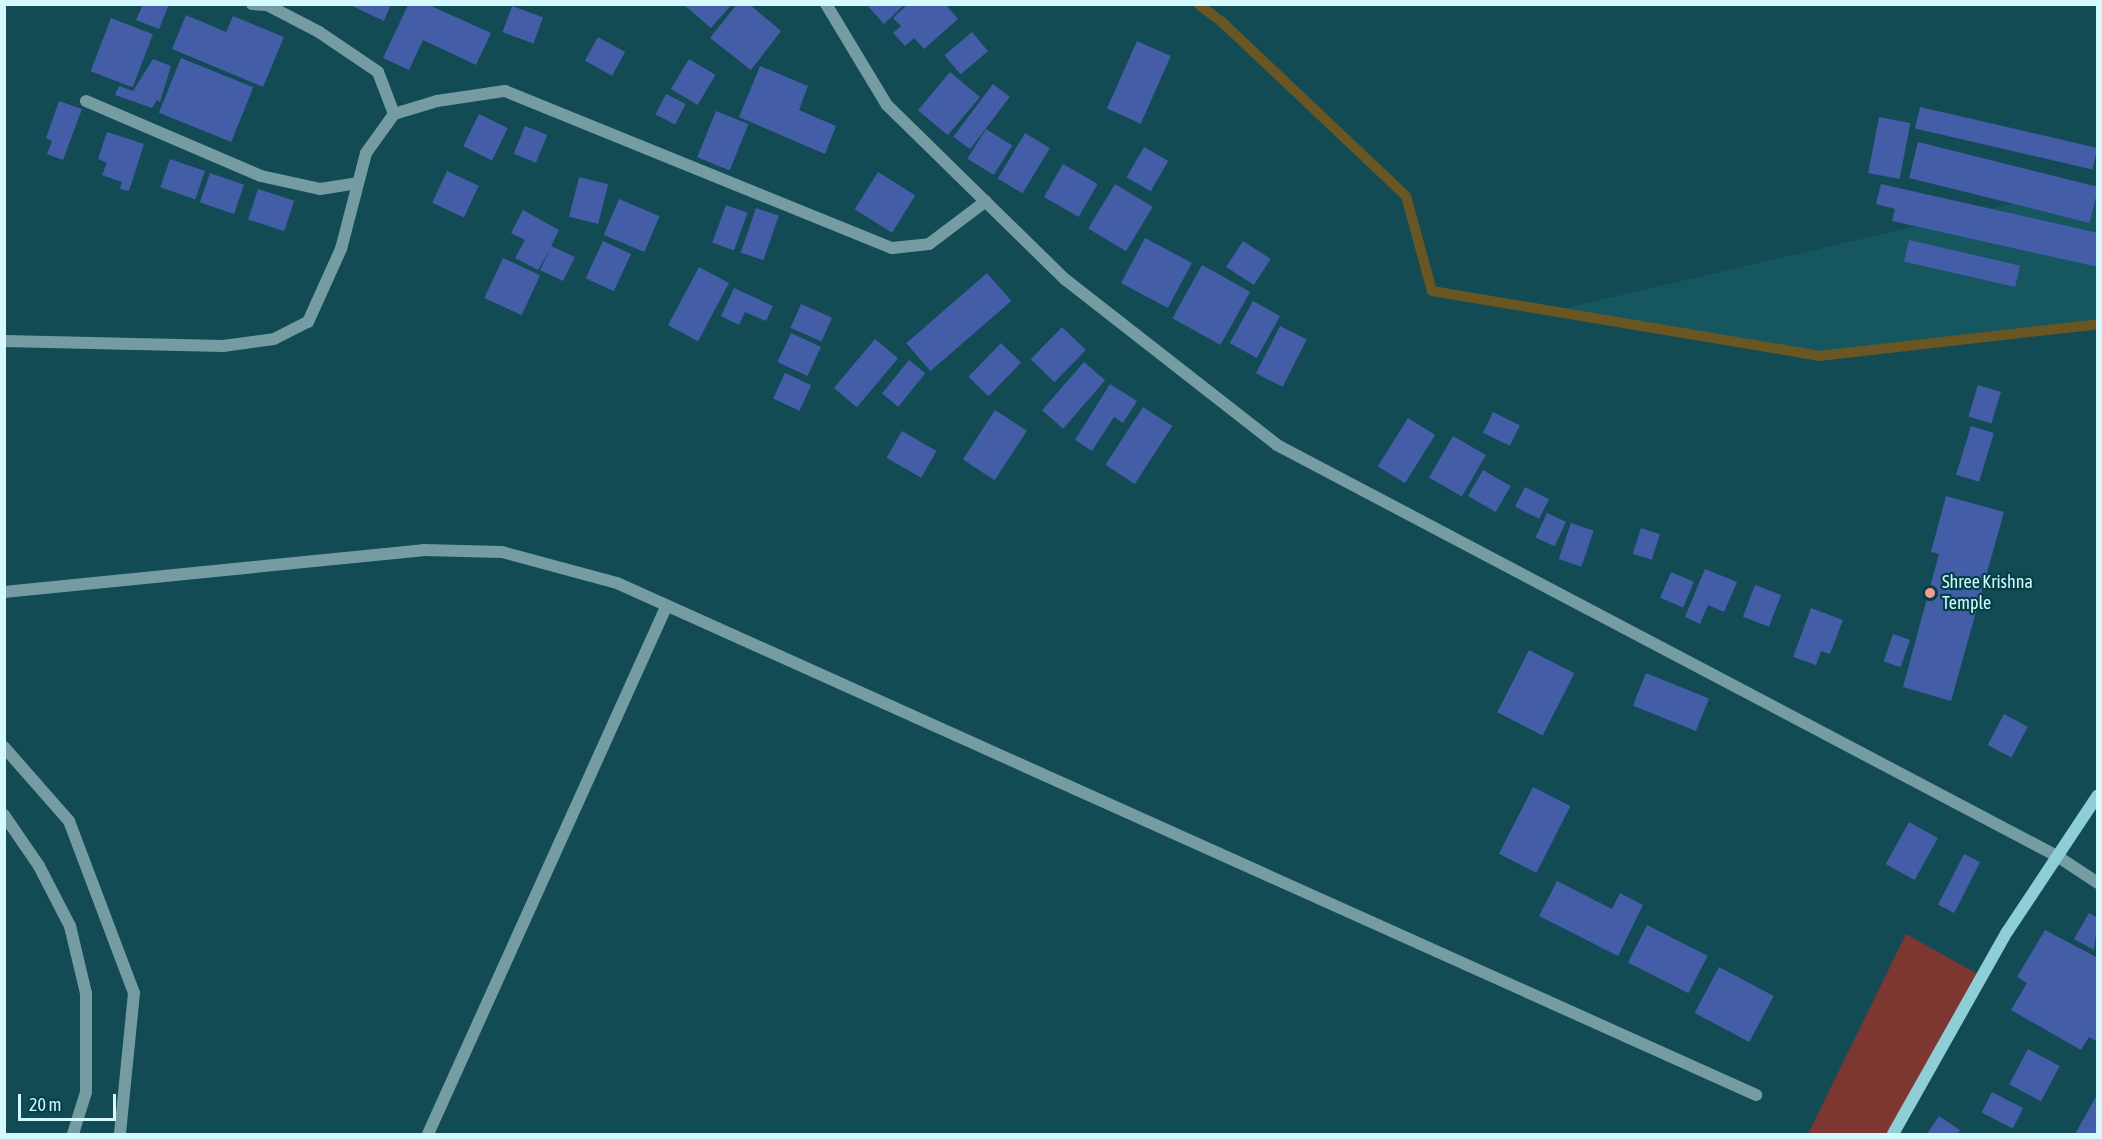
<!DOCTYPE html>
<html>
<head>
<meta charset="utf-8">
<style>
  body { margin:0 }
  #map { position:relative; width:2102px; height:1139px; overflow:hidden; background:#124b53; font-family:"Asap Condensed",sans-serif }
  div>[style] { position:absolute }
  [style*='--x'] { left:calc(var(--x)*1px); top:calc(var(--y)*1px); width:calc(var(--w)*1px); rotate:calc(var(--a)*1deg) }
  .built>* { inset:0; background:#16575f }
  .green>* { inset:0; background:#7e3730 }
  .stream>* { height:10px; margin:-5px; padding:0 5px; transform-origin:5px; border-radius:5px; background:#6a5623 }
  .building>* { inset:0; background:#435da7; transform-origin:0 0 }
  .service>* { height:12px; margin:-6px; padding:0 6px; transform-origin:6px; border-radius:6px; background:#759ca2 }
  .minor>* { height:12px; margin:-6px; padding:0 6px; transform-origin:6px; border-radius:6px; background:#759ca2 }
  .secondary>* { height:12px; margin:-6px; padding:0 6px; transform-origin:6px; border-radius:6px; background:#8eced7 }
  .dots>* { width:16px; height:16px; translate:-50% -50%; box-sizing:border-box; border:3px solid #024148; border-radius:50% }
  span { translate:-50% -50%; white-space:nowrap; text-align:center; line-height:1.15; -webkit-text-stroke:4.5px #024148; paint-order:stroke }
  .poi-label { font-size:18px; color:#d4f9fe }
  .left { translate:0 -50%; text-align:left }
  .frame { position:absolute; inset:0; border:6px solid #d4f9fe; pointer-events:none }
  .scale { position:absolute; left:18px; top:1094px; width:98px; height:27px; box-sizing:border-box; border:3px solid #d4f9fe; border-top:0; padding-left:8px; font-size:18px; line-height:21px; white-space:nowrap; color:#d4f9fe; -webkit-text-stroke:4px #024148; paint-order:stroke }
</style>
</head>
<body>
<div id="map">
  <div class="built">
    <i style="clip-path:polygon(2097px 184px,2097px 324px,1819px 356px,1549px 312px)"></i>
  </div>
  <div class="green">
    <i style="clip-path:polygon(1906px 934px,1981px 976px,1893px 1134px,1808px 1134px)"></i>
  </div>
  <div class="stream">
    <i style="--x:1198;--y:4;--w:30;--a:37"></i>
    <i style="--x:1222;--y:22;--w:253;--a:43.4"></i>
    <i style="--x:1406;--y:196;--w:98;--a:74.7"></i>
    <i style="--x:1432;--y:291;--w:392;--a:9.5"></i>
    <i style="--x:1819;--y:356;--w:281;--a:-6.5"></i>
  </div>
  <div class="building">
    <i style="clip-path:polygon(143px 4px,169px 4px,159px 29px,136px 20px)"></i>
    <i style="clip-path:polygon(348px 4px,391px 4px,384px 21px)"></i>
    <i style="clip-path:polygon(683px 4px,732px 4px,711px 28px)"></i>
    <i style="clip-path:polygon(737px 4px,749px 4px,781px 31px,751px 70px,710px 38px)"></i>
    <i style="clip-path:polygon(866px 4px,905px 4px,884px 24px)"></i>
    <i style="clip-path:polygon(908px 4px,945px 4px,958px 19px,924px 49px,914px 38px,905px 46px,893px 33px,901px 26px,893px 18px)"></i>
    <i style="clip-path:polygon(408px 5px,429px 5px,491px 33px,476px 65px,423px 40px,409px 70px,383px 58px)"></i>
    <i style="left:512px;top:6px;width:33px;height:28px;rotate:20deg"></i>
    <i style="clip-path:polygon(186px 15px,226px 32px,233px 16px,284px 37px,263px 87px,172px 49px)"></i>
    <i style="left:111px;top:18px;width:45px;height:57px;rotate:21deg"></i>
    <i style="left:972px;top:32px;width:25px;height:36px;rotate:50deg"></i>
    <i style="left:598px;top:37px;width:31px;height:27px;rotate:29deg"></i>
    <i style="left:1137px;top:41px;width:37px;height:74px;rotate:24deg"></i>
    <i style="left:181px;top:58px;width:78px;height:59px;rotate:22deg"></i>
    <i style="clip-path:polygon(153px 59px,171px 66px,160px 102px,157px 100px,152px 108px,115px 95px,119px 86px,133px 91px)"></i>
    <i style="left:689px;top:59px;width:31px;height:35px;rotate:31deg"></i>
    <i style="clip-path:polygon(760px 66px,808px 86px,799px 110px,836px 126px,825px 154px,739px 117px)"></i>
    <i style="left:950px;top:72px;width:39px;height:50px;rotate:40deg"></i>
    <i style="left:993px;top:84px;width:21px;height:66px;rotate:37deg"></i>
    <i style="left:666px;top:94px;width:22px;height:23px;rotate:27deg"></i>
    <i style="clip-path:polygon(59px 101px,82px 109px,63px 160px,47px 154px,52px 141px,46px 138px)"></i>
    <i style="left:1920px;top:107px;width:182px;height:22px;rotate:13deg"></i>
    <i style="left:716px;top:111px;width:35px;height:50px;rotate:22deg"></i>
    <i style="left:479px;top:114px;width:32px;height:36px;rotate:26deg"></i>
    <i style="left:1879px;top:117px;width:32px;height:57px;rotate:11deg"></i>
    <i style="left:525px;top:126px;width:24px;height:30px;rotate:22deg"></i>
    <i style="left:986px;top:129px;width:31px;height:35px;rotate:32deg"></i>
    <i style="clip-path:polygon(107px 132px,144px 144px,129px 191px,120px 189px,122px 182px,102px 175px,107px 163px,98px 159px)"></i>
    <i style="left:1025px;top:133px;width:29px;height:53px;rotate:31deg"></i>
    <i style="left:1918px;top:142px;width:186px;height:37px;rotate:14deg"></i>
    <i style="left:1144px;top:147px;width:28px;height:35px;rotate:30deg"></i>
    <i style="left:170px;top:159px;width:37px;height:30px;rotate:19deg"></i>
    <i style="left:1063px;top:164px;width:40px;height:38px;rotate:30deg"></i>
    <i style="left:447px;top:171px;width:35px;height:35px;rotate:25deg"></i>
    <i style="left:878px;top:172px;width:44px;height:44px;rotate:32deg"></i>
    <i style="left:210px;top:173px;width:36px;height:31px;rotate:19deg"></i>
    <i style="left:579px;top:177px;width:30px;height:41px;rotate:14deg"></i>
    <i style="left:1115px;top:184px;width:44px;height:52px;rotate:31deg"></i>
    <i style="clip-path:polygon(1881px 184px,2098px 233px,2098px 267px,1892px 221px,1895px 209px,1876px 204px)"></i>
    <i style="left:258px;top:189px;width:38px;height:32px;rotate:18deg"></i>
    <i style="left:619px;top:199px;width:44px;height:39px;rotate:23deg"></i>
    <i style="left:726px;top:205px;width:23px;height:40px;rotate:20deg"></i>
    <i style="left:756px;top:208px;width:24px;height:47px;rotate:19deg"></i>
    <i style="clip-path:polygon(523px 210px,559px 230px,551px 246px,575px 257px,563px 281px,540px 270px,550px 249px,538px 270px,515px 258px,525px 240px,511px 233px)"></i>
    <i style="left:1145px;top:238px;width:53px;height:51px;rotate:28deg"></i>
    <i style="left:1909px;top:240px;width:114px;height:22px;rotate:13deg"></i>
    <i style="left:603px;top:241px;width:31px;height:41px;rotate:25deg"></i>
    <i style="left:1243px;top:241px;width:33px;height:31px;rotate:33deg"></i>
    <i style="left:503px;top:258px;width:41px;height:44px;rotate:25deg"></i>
    <i style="left:1202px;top:265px;width:55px;height:61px;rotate:29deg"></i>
    <i style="left:699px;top:267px;width:34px;height:66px;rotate:28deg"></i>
    <i style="left:987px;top:273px;width:37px;height:107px;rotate:49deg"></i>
    <i style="clip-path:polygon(734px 288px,773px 306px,766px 321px,745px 312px,739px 325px,721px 316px)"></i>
    <i style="left:1253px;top:301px;width:31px;height:48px;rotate:29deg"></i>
    <i style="left:801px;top:304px;width:34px;height:26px;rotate:24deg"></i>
    <i style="left:1280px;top:326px;width:30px;height:53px;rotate:27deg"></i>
    <i style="left:1062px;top:327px;width:33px;height:45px;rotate:44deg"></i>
    <i style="left:791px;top:333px;width:33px;height:32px;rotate:25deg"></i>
    <i style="left:875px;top:339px;width:30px;height:64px;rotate:40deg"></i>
    <i style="left:1001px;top:343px;width:28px;height:47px;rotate:44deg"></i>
    <i style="left:909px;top:360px;width:21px;height:43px;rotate:39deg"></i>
    <i style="left:1084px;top:362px;width:28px;height:64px;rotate:41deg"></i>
    <i style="left:785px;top:373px;width:29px;height:28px;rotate:25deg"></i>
    <i style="clip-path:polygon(1110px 384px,1137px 401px,1123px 423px,1114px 417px,1092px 451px,1075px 440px)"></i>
    <i style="left:1978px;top:385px;width:24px;height:33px;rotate:17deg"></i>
    <i style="left:1143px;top:407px;width:35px;height:69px;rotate:33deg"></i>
    <i style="left:995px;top:410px;width:38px;height:59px;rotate:33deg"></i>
    <i style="left:1493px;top:412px;width:30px;height:23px;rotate:26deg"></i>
    <i style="left:1408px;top:418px;width:32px;height:57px;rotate:32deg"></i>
    <i style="left:1971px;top:426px;width:24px;height:51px;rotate:17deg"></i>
    <i style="left:902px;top:431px;width:40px;height:31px;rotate:30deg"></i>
    <i style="left:1453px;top:436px;width:38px;height:48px;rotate:30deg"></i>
    <i style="left:1483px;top:470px;width:32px;height:30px;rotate:30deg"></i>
    <i style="left:1525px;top:487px;width:27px;height:22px;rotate:27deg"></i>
    <i style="clip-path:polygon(1946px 496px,2004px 512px,1951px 701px,1903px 687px,1939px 554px,1931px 552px)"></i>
    <i style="left:1547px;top:513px;width:21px;height:27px;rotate:25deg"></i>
    <i style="left:1571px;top:523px;width:24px;height:38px;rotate:19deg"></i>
    <i style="left:1641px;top:528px;width:20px;height:27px;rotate:18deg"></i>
    <i style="clip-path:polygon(1705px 569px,1737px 582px,1724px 612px,1708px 605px,1700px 624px,1685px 617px)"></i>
    <i style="left:1671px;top:572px;width:25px;height:28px;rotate:23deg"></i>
    <i style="left:1755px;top:585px;width:28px;height:34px;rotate:21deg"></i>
    <i style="clip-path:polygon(1811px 608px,1843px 620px,1830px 654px,1821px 651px,1816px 665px,1793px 657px)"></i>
    <i style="left:1893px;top:634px;width:18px;height:29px;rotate:19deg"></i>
    <i style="left:1529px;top:650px;width:51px;height:70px;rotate:27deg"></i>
    <i style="left:1646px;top:673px;width:68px;height:35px;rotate:22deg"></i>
    <i style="left:2004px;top:714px;width:27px;height:35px;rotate:28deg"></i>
    <i style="left:1533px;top:787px;width:42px;height:75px;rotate:27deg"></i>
    <i style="left:1909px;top:822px;width:33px;height:48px;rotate:29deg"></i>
    <i style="left:1964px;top:854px;width:18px;height:57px;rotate:27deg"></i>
    <i style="clip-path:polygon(1557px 881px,1612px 909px,1620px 893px,1643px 905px,1618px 956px,1539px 916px)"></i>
    <i style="clip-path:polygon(2089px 913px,2098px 918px,2094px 950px,2074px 939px)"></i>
    <i style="left:1647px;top:925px;width:68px;height:42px;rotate:27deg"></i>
    <i style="clip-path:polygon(2045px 930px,2098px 958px,2098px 1042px,2089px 1037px,2081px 1050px,2011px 1010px,2027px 983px,2017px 977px)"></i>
    <i style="left:1719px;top:967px;width:62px;height:52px;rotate:28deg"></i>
    <i style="left:2028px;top:1049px;width:36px;height:40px;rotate:28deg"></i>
    <i style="left:1992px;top:1092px;width:35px;height:23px;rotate:27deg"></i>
    <i style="clip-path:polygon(2098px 1093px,2098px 1134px,2075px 1134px)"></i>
    <i style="clip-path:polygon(1939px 1116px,1960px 1130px,1957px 1134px,1927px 1134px)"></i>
  </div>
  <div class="service">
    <i style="--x:252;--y:4;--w:15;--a:4"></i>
    <i style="--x:267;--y:5;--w:59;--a:27.4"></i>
    <i style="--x:319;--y:32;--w:71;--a:34.1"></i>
    <i style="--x:378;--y:72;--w:45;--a:69.1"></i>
    <i style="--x:86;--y:101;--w:190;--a:23.2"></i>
    <i style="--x:261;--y:176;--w:60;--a:12.4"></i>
    <i style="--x:320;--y:189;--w:38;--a:-9"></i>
  </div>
  <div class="minor">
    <i style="--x:826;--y:4;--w:118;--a:58.9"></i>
    <i style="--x:887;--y:105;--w:250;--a:44.4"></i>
    <i style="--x:1066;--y:280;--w:268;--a:38"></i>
    <i style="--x:1277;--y:445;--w:882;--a:27.79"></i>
    <i style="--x:2057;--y:856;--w:49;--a:33.4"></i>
    <i style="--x:4;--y:341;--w:219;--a:1.3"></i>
    <i style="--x:223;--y:346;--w:51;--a:-7.8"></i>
    <i style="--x:274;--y:339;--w:38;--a:-27"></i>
    <i style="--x:308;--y:322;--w:80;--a:-65.7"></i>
    <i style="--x:341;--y:249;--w:99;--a:-75.4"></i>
    <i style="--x:366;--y:153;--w:48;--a:-54.3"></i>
    <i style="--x:394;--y:114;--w:45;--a:-16.8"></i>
    <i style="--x:437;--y:101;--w:69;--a:-8.4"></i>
    <i style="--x:505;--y:91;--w:418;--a:22.1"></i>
    <i style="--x:892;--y:248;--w:37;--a:-6"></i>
    <i style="--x:929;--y:244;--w:71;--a:-37"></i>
    <i style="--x:4;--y:592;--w:421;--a:-5.7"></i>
    <i style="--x:423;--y:550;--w:79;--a:1.5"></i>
    <i style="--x:502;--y:552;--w:119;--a:15.1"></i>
    <i style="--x:617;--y:583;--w:1249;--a:24.2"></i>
    <i style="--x:4;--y:747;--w:98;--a:48.7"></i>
    <i style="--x:69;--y:821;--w:184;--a:69.3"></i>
    <i style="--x:134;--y:993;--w:142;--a:95.7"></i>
    <i style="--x:4;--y:815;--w:62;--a:55.5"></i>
    <i style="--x:39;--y:866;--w:68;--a:62.7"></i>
    <i style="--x:70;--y:926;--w:69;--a:76.6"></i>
    <i style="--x:86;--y:993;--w:99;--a:90"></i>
    <i style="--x:86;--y:1092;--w:44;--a:107.2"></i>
    <i style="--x:428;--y:1134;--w:580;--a:-65.69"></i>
  </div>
  <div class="secondary">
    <i style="--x:1893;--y:1134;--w:232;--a:-60.6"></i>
    <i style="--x:2007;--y:932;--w:164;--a:-56.4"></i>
  </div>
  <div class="dots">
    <i style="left:1930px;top:593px;background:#f59c91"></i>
  </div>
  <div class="poi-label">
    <span class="left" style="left:1942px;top:593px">Shree Krishna<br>Temple</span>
  </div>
  <div class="frame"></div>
  <div class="scale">20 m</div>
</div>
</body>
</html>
